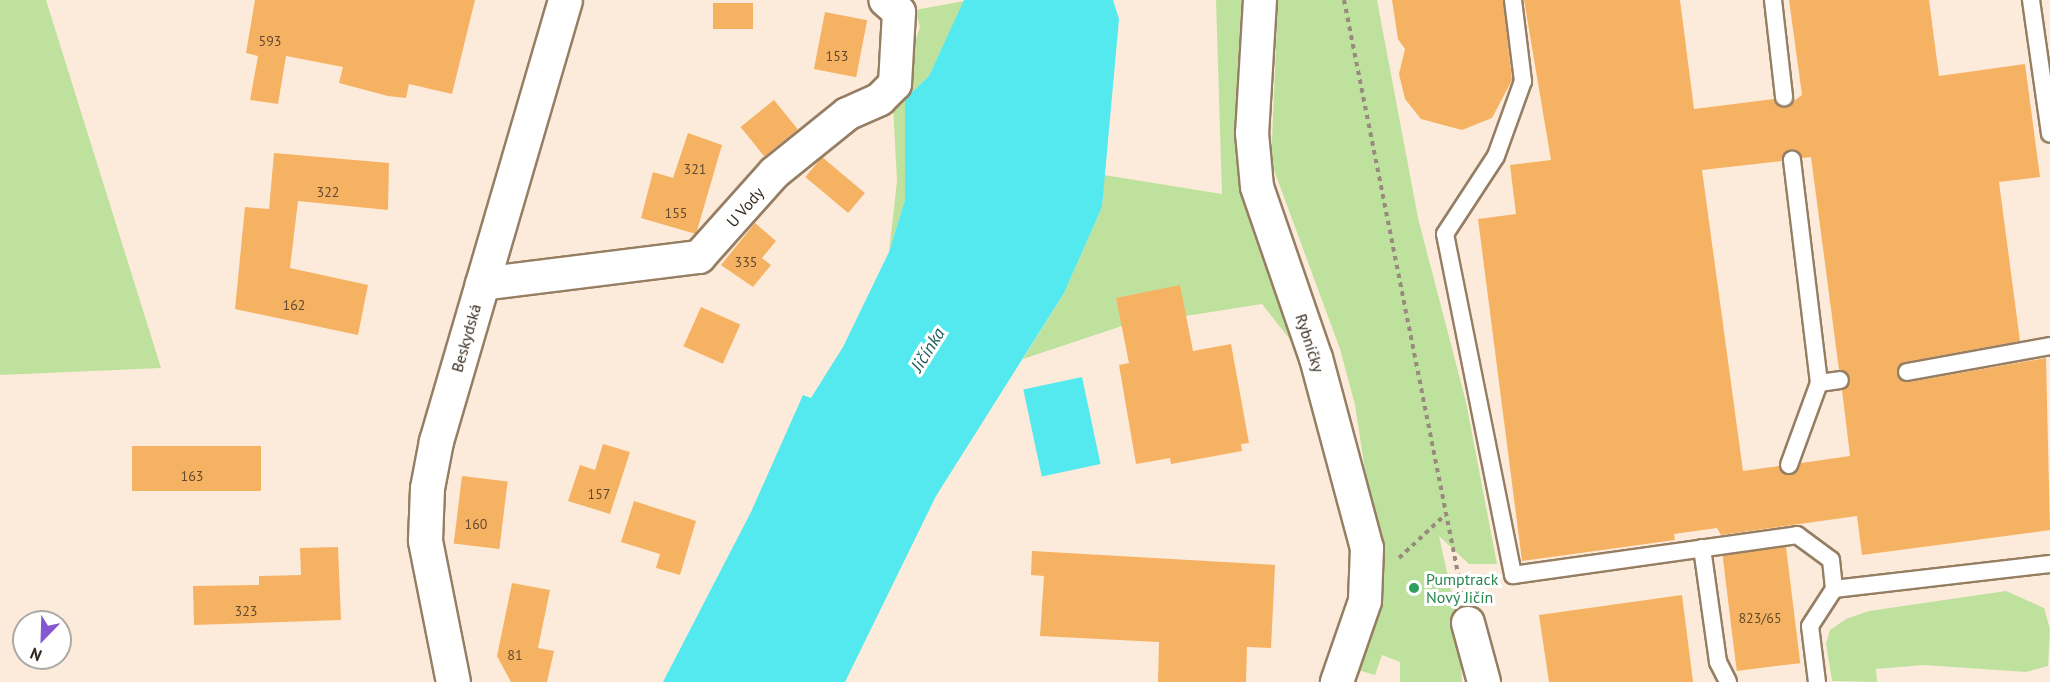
<!DOCTYPE html>
<html>
<head>
<meta charset="utf-8">
<style>
  body { margin:0 }
  #map { position:relative; width:2050px; height:682px; overflow:hidden; background:#fcebda; font-family:"PT Sans",sans-serif }
  div>[style] { position:absolute }
  [style*='--x'] { left:calc(var(--x)*1px); top:calc(var(--y)*1px); width:calc(var(--w)*1px); rotate:calc(var(--a)*1deg) }
  .green>* { inset:0; background:#bfe19e }
  .water>* { inset:0; background:#53e9ee; transform-origin:0 0 }
  .building>* { inset:0; background:#f6b263; transform-origin:0 0 }
  .path>* { height:4px; margin-top:-2px; transform-origin:0; background:repeating-linear-gradient(90deg,#988a7c 0 4.5px,transparent 0 9px) }
  .roads { filter:drop-shadow(2px 0 #967e63) drop-shadow(-2px 0 #967e63) drop-shadow(0 2px #967e63) drop-shadow(0 -2px #967e63) }
  .service>* { height:16px; margin:-8px; padding:0 8px; transform-origin:8px; border-radius:8px; background:#fff }
  .minor>* { height:32px; margin:-16px; padding:0 16px; transform-origin:16px; border-radius:16px; background:#fff }
  .tertiary>* { height:33px; margin:-16.5px; padding:0 16.5px; transform-origin:16.5px; border-radius:16.5px; background:#fff }
  .dots>* { width:16px; height:16px; translate:-50% -50%; box-sizing:border-box; border:3px solid #fff; border-radius:50% }
  span { translate:-50% -50%; white-space:nowrap; text-align:center; line-height:1.15; -webkit-text-stroke:6px #fff; paint-order:stroke }
  .number-label { font-size:14px; color:#644a2e }
  .number-label span { -webkit-text-stroke-width:0 }
  .street-label { font-size:16px; color:#33281d }
  .leisure-label { font-size:16px; color:#27864d }
  .left { translate:0 -50%; text-align:left }
  .water-label { font-size:18px; color:#1e5b5d; font-style:italic }
  .north { position:absolute; left:12px; top:610px; width:60px; height:60px; box-sizing:border-box; background:#fff; border:2px solid #ada9a5; border-radius:50%; rotate:203deg; font-size:16px; font-weight:700; line-height:24px; text-align:center; color:#33281d }
  .north::after { content:''; display:block; margin:auto; width:21px; height:27px; background:#8558d1; clip-path:polygon(50% 0,100% 100%,50% 72%,0 100%) }
</style>
</head>
<body>
<div id="map">
  <div class="green">
    <i style="clip-path:polygon(0 0,46px 0,161px 368px,0 375px)"></i>
    <i style="clip-path:polygon(1216px 0,1243px 0,1240px 131px,1307px 361px,1262px 304px,1122px 326px,1023px 359px,1064px 293px,1102px 207px,1104px 175px,1222px 194px)"></i>
    <i style="clip-path:polygon(1278px 0,1377px 0,1418px 218px,1466px 402px,1497px 564px,1469px 564px,1439px 536px,1459px 627px,1462px 682px,1400px 682px,1400px 662px,1382px 655px,1375px 675px,1358px 670px,1376px 609px,1380px 567px,1355px 405px,1340px 349px,1271px 162px)"></i>
    <i style="clip-path:polygon(964px 1px,929px 76px,905px 99px,905px 200px,889px 252px,897px 181px,893px 106px,920px 27px,915px 10px)"></i>
    <i style="clip-path:polygon(2006px 591px,2044px 608px,2050px 629px,2048px 666px,2026px 672px,1924px 665px,1876px 669px,1877px 682px,1832px 681px,1826px 644px,1830px 630px,1846px 619px,1869px 611px)"></i>
  </div>
  <div class="water">
    <i style="clip-path:polygon(964px 0,1113px 0,1119px 19px,1102px 207px,1064px 293px,936px 496px,845px 682px,663px 682px,751px 512px,803px 395px,811px 398px,843px 347px,889px 252px,905px 200px,905px 99px,929px 76px)"></i>
    <i style="left:1082px;top:377px;width:89px;height:60px;rotate:78deg"></i>
  </div>
  <div class="building">
    <i style="clip-path:polygon(255px 0,475px 0,452px 94px,409px 84px,406px 98px,388px 96px,339px 83px,343px 67px,286px 56px,278px 104px,250px 100px,258px 56px,246px 53px)"></i>
    <i style="clip-path:polygon(1392px 0,1503px 0,1512px 80px,1492px 118px,1462px 130px,1421px 119px,1405px 99px,1399px 74px,1405px 49px,1398px 39px)"></i>
    <i style="clip-path:polygon(evenodd,1524px 0,1680px 0,1694px 109px,1774px 99px,1786px 107px,1802px 95px,1789px 0,1929px 0,1939px 76px,2025px 64px,2040px 177px,1999px 182px,2020px 341px,1905px 362px,1897px 373px,1909px 382px,2046px 358px,2050px 530px,1862px 555px,1857px 516px,1721px 535px,1717px 528px,1674px 534px,1675px 540px,1522px 561px,1478px 219px,1516px 214px,1510px 165px,1551px 160px,1524px 0,1796px 150px,1802px 158px,1811px 157px,1839px 370px,1850px 379px,1842px 390px,1850px 456px,1801px 463px,1790px 475px,1779px 466px,1743px 471px,1702px 170px,1782px 161px,1785px 152px,1796px 150px)"></i>
    <i style="left:753px;top:3px;width:26px;height:40px;rotate:90deg"></i>
    <i style="left:825px;top:12px;width:43px;height:58px;rotate:11deg"></i>
    <i style="left:774px;top:100px;width:38px;height:43px;rotate:51deg"></i>
    <i style="clip-path:polygon(688px 133px,722px 145px,696px 234px,641px 218px,653px 172px,673px 178px)"></i>
    <i style="clip-path:polygon(274px 153px,389px 163px,388px 210px,298px 201px,290px 268px,368px 285px,358px 335px,235px 309px,245px 207px,269px 209px)"></i>
    <i style="left:822px;top:157px;width:56px;height:26px;rotate:40deg"></i>
    <i style="clip-path:polygon(755px 223px,776px 241px,762px 258px,771px 265px,753px 287px,721px 265px)"></i>
    <i style="clip-path:polygon(1180px 285px,1193px 351px,1231px 344px,1249px 443px,1241px 444px,1242px 451px,1171px 464px,1170px 458px,1136px 464px,1119px 365px,1129px 363px,1116px 298px)"></i>
    <i style="left:701px;top:307px;width:43px;height:43px;rotate:24deg"></i>
    <i style="clip-path:polygon(603px 444px,630px 452px,610px 514px,568px 501px,580px 465px,595px 470px)"></i>
    <i style="left:132px;top:446px;width:129px;height:45px"></i>
    <i style="left:462px;top:476px;width:46px;height:68px;rotate:7deg"></i>
    <i style="clip-path:polygon(634px 501px,696px 521px,680px 575px,656px 568px,660px 554px,621px 542px)"></i>
    <i style="clip-path:polygon(338px 547px,341px 620px,194px 625px,193px 586px,259px 585px,259px 576px,301px 575px,300px 548px)"></i>
    <i style="left:1786px;top:547px;width:117px;height:64px;rotate:83deg"></i>
    <i style="clip-path:polygon(1032px 551px,1275px 565px,1271px 648px,1247px 647px,1246px 682px,1158px 682px,1159px 642px,1040px 636px,1044px 576px,1031px 575px)"></i>
    <i style="clip-path:polygon(512px 583px,550px 590px,538px 648px,554px 651px,547px 682px,511px 682px,497px 656px)"></i>
    <i style="clip-path:polygon(1682px 595px,1693px 682px,1549px 682px,1539px 615px)"></i>
  </div>
  <div class="path">
    <i style="--x:1344;--y:0;--w:606;--a:78.76"></i>
    <i style="--x:1399;--y:558;--w:64;--a:-43.1"></i>
  </div>
  <div class="roads">
    <div class="service">
      <i style="--x:1513;--y:0;--w:82;--a:83"></i>
      <i style="--x:1523;--y:81;--w:80;--a:109.8"></i>
      <i style="--x:1496;--y:156;--w:93;--a:123.2"></i>
      <i style="--x:1445;--y:234;--w:348;--a:78.7"></i>
      <i style="--x:1513;--y:575;--w:287;--a:-8"></i>
      <i style="--x:1797;--y:535;--w:42;--a:36.3"></i>
      <i style="--x:1831;--y:560;--w:29;--a:84"></i>
      <i style="--x:1834;--y:589;--w:217;--a:-6.6"></i>
      <i style="--x:1773;--y:0;--w:98;--a:83.5"></i>
      <i style="--x:2031;--y:0;--w:135;--a:81.9"></i>
      <i style="--x:1907;--y:372;--w:145;--a:-10.3"></i>
      <i style="--x:1819;--y:383;--w:21;--a:-8"></i>
      <i style="--x:1789;--y:465;--w:87;--a:-69.9"></i>
      <i style="--x:1819;--y:383;--w:225;--a:-96.9"></i>
      <i style="--x:1702;--y:548;--w:115;--a:82"></i>
      <i style="--x:1718;--y:662;--w:22;--a:63"></i>
      <i style="--x:1817;--y:682;--w:56;--a:-97.1"></i>
      <i style="--x:1810;--y:626;--w:44;--a:-57"></i>
    </div>
    <div class="minor">
      <i style="--x:1260;--y:0;--w:133;--a:93.4"></i>
      <i style="--x:1252;--y:133;--w:54;--a:84.7"></i>
      <i style="--x:1257;--y:187;--w:181;--a:71"></i>
      <i style="--x:1316;--y:358;--w:197;--a:75"></i>
      <i style="--x:1367;--y:548;--w:53;--a:92.2"></i>
      <i style="--x:1365;--y:601;--w:86;--a:109.1"></i>
      <i style="--x:482;--y:284;--w:219;--a:-7.1"></i>
      <i style="--x:699;--y:257;--w:113;--a:-48.2"></i>
      <i style="--x:774;--y:173;--w:94;--a:-38.9"></i>
      <i style="--x:847;--y:114;--w:36;--a:-24"></i>
      <i style="--x:880;--y:99;--w:21;--a:-45"></i>
      <i style="--x:895;--y:84;--w:72;--a:-86.8"></i>
      <i style="--x:899;--y:12;--w:18;--a:-139"></i>
      <i style="--x:1468;--y:623;--w:61;--a:74.8"></i>
    </div>
    <div class="tertiary">
      <i style="--x:453;--y:682;--w:145;--a:-101.2"></i>
      <i style="--x:425;--y:540;--w:52;--a:-87.8"></i>
      <i style="--x:427;--y:488;--w:48;--a:-79.2"></i>
      <i style="--x:436;--y:441;--w:459;--a:-73.7"></i>
    </div>
  </div>
  <div class="dots">
    <i style="left:1414px;top:588px;background:#2e9e5b"></i>
  </div>
  <div class="number-label">
    <span style="left:270px;top:41px">593</span>
    <span style="left:837px;top:56px">153</span>
    <span style="left:695px;top:169px">321</span>
    <span style="left:328px;top:192px">322</span>
    <span style="left:676px;top:213px">155</span>
    <span style="left:746px;top:262px">335</span>
    <span style="left:294px;top:305px">162</span>
    <span style="left:192px;top:476px">163</span>
    <span style="left:599px;top:494px">157</span>
    <span style="left:476px;top:524px">160</span>
    <span style="left:246px;top:611px">323</span>
    <span style="left:1760px;top:618px">823/65</span>
    <span style="left:515px;top:655px">81</span>
  </div>
  <div class="street-label">
    <span style="left:745px;top:207px;rotate:-49deg">U Vody</span>
    <span style="left:466px;top:338px;rotate:-74deg">Beskydská</span>
    <span style="left:1310px;top:343px;rotate:72deg">Rybníčky</span>
  </div>
  <div class="leisure-label">
    <span class="left" style="left:1426px;top:588px">Pumptrack<br>Nový Jičín</span>
  </div>
  <div class="water-label">
    <span style="left:928px;top:350px;rotate:-58deg">Jičínka</span>
  </div>
  <div class="north">N</div>
</div>
</body>
</html>
